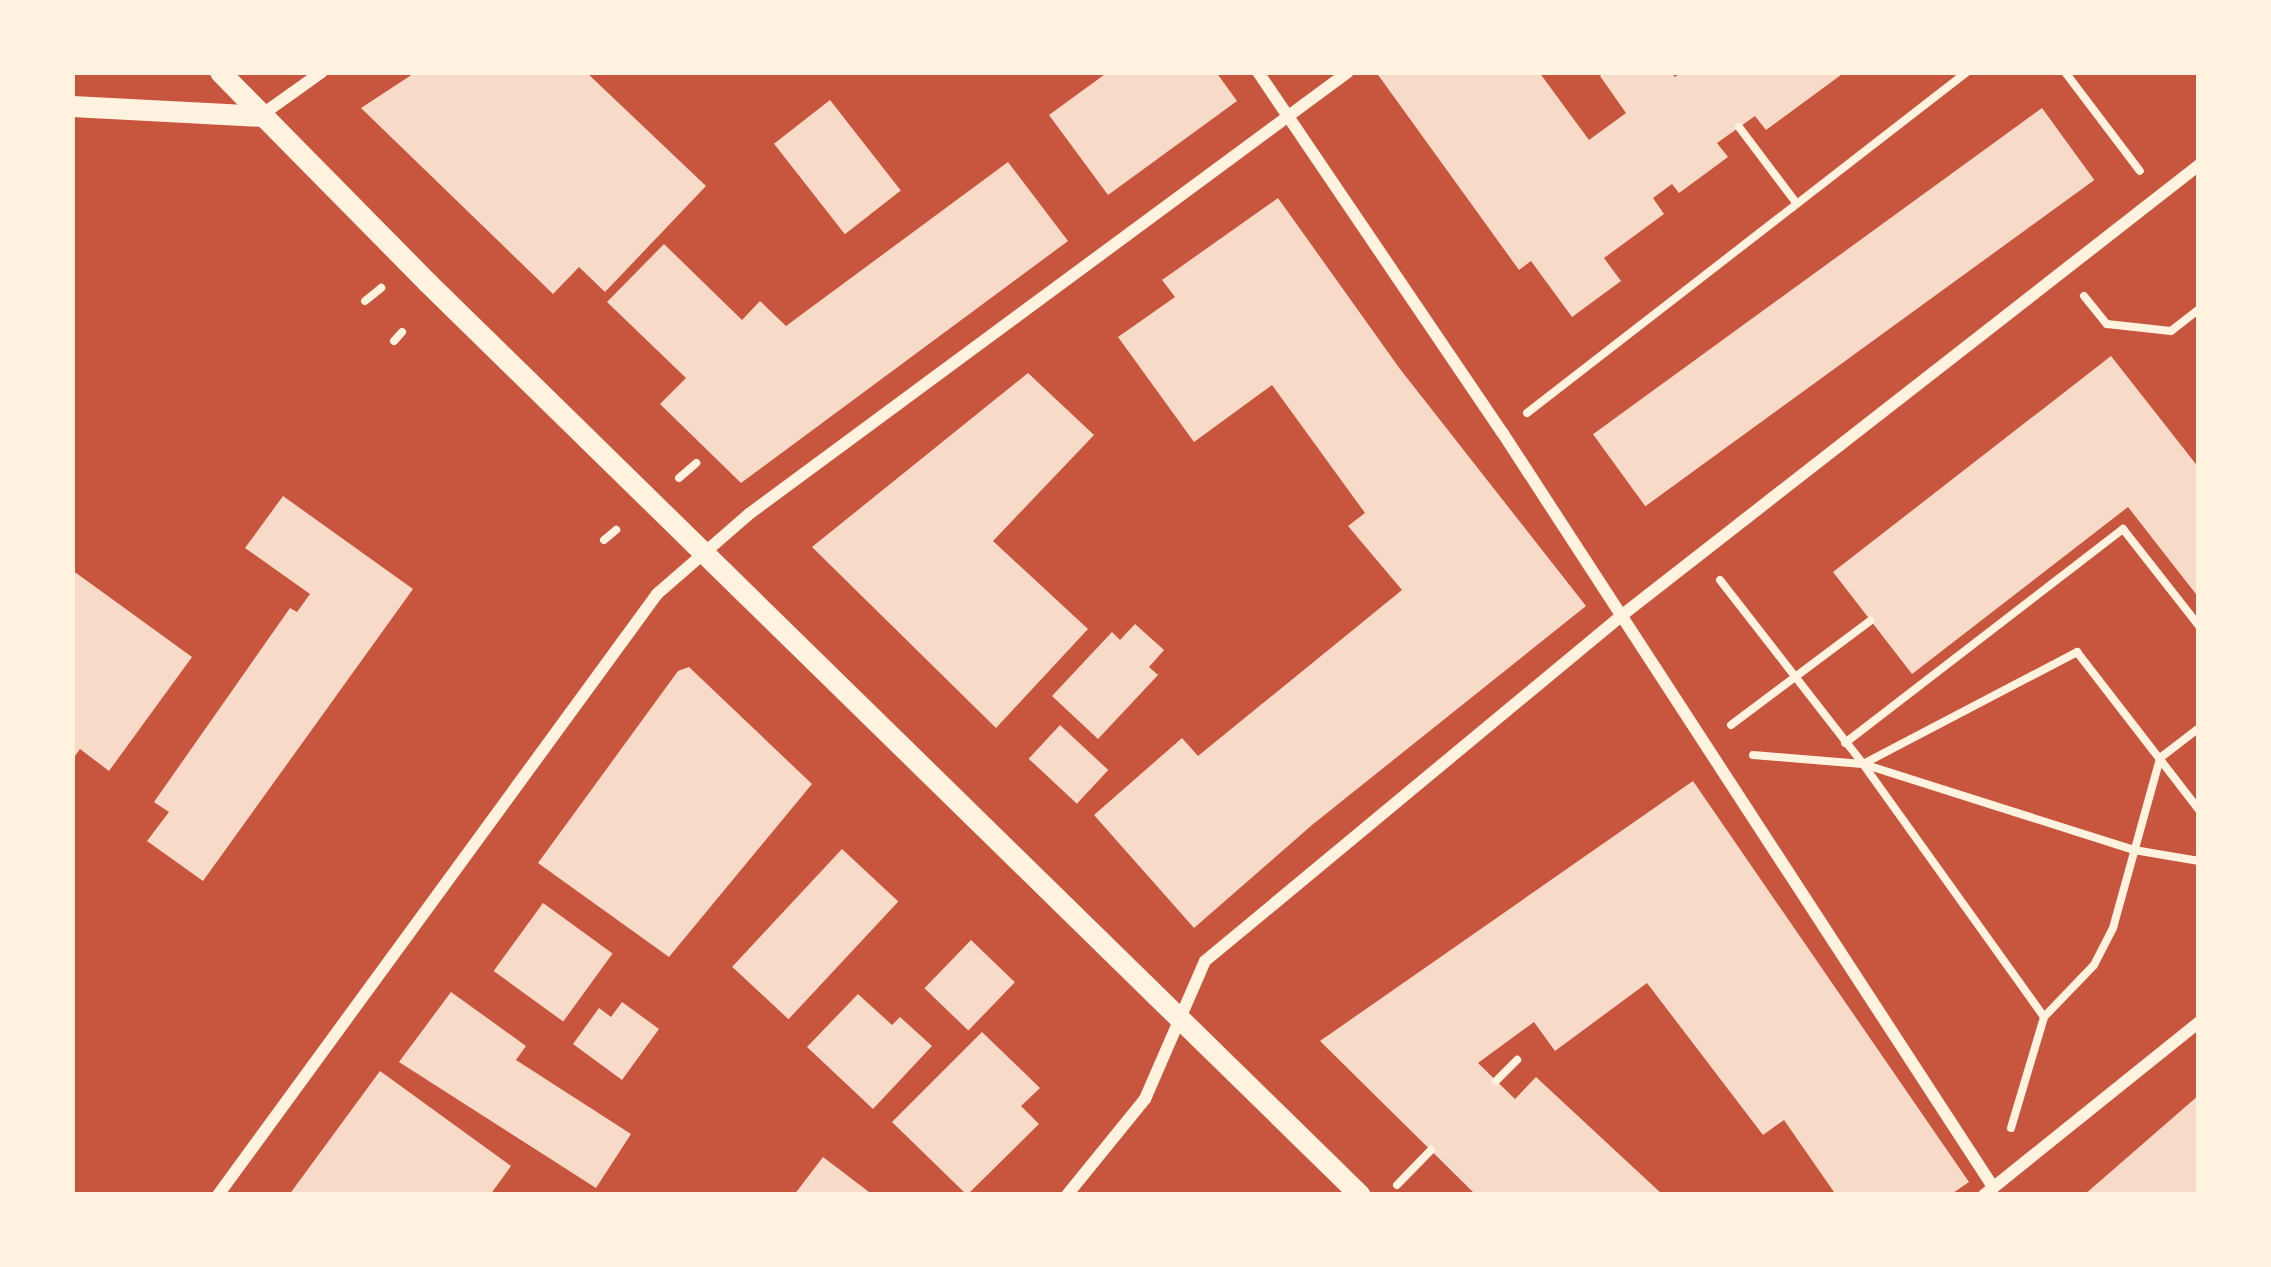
<!DOCTYPE html>
<html>
<head>
<meta charset="utf-8">
<style>
  body { margin:0 }
  #map { position:relative; width:2271px; height:1267px; overflow:hidden; background:#c8553d; font-family:Rubik,sans-serif }
  div>[style] { position:absolute }
  [style*='--x'] { left:calc(var(--x)*1px); top:calc(var(--y)*1px); width:calc(var(--w)*1px); rotate:calc(var(--a)*1deg) }
  .building>* { inset:0; background:#f7dbc8; transform-origin:0 0 }
  .path>* { height:8px; margin:-4px; padding:0 4px; transform-origin:4px; border-radius:4px; background:#fff3e0 }
  .minor>* { height:12px; margin:-6px; padding:0 6px; transform-origin:6px; border-radius:6px; background:#fff3e0 }
  .tertiary>* { height:21px; margin:-10.5px; padding:0 10.5px; transform-origin:10.5px; border-radius:10.5px; background:#fff3e0 }
  span { translate:-50% -50%; white-space:nowrap; text-align:center; line-height:1.15; -webkit-text-stroke:9px #fff3e0; paint-order:stroke }
  .frame { position:absolute; inset:0; border:75px solid #fff3e0; pointer-events:none }
</style>
</head>
<body>
<div id="map">
  <div class="building">
    <i style="clip-path:polygon(416px 72px,586px 72px,706px 186px,605px 292px,579px 267px,553px 294px,361px 108px)"></i>
    <i style="clip-path:polygon(1108px 72px,1216px 72px,1237px 101px,1108px 195px,1049px 115px)"></i>
    <i style="clip-path:polygon(1376px 72px,1539px 72px,1589px 140px,1626px 113px,1600px 76px,1605px 72px,1671px 72px,1675px 77px,1681px 72px,1845px 72px,1766px 130px,1755px 116px,1717px 143px,1728px 157px,1679px 193px,1672px 184px,1653px 198px,1664px 214px,1604px 258px,1621px 281px,1572px 317px,1531px 261px,1519px 270px)"></i>
    <i style="left:830px;top:100px;width:115px;height:71px;rotate:52deg"></i>
    <i style="left:2042px;top:108px;width:89px;height:555px;rotate:54deg"></i>
    <i style="clip-path:polygon(1008px 162px,1068px 241px,741px 483px,660px 404px,686px 378px,607px 302px,664px 244px,742px 320px,760px 301px,786px 326px)"></i>
    <i style="clip-path:polygon(1278px 198px,1400px 369px,1586px 606px,1312px 825px,1194px 928px,1094px 815px,1182px 738px,1198px 756px,1402px 590px,1348px 526px,1365px 513px,1272px 385px,1194px 442px,1118px 337px,1175px 297px,1162px 280px)"></i>
    <i style="clip-path:polygon(2111px 356px,2199px 468px,2199px 598px,2128px 507px,1912px 674px,1833px 572px)"></i>
    <i style="clip-path:polygon(1028px 373px,1094px 435px,993px 541px,1088px 629px,996px 728px,812px 547px)"></i>
    <i style="clip-path:polygon(283px 496px,413px 589px,203px 881px,147px 841px,169px 812px,154px 802px,290px 608px,297px 612px,310px 594px,245px 548px)"></i>
    <i style="clip-path:polygon(72px 570px,192px 657px,109px 771px,80px 749px,72px 760px)"></i>
    <i style="clip-path:polygon(1135px 624px,1164px 650px,1149px 667px,1158px 675px,1098px 739px,1052px 696px,1112px 632px,1120px 640px)"></i>
    <i style="clip-path:polygon(689px 667px,812px 784px,669px 957px,538px 863px,678px 671px)"></i>
    <i style="left:1060px;top:725px;width:66px;height:46px;rotate:43deg"></i>
    <i style="clip-path:polygon(1693px 781px,1969px 1182px,1950px 1195px,1836px 1195px,1784px 1120px,1763px 1135px,1647px 983px,1555px 1051px,1534px 1022px,1478px 1063px,1515px 1099px,1536px 1077px,1663px 1195px,1476px 1195px,1320px 1041px)"></i>
    <i style="left:842px;top:849px;width:77px;height:161px;rotate:43deg"></i>
    <i style="left:543px;top:903px;width:86px;height:84px;rotate:36deg"></i>
    <i style="left:971px;top:940px;width:61px;height:67px;rotate:44deg"></i>
    <i style="clip-path:polygon(451px 992px,526px 1046px,516px 1060px,631px 1134px,596px 1188px,399px 1062px)"></i>
    <i style="clip-path:polygon(858px 994px,892px 1025px,900px 1017px,932px 1046px,873px 1109px,807px 1047px)"></i>
    <i style="clip-path:polygon(622px 1002px,659px 1029px,622px 1080px,573px 1044px,599px 1008px,611px 1017px)"></i>
    <i style="clip-path:polygon(982px 1032px,1040px 1088px,1021px 1106px,1039px 1124px,967px 1195px,892px 1122px)"></i>
    <i style="clip-path:polygon(380px 1071px,511px 1166px,490px 1195px,289px 1195px)"></i>
    <i style="clip-path:polygon(2199px 1095px,2199px 1195px,2084px 1195px)"></i>
    <i style="clip-path:polygon(823px 1157px,873px 1195px,794px 1195px)"></i>
  </div>
  <div class="path">
    <i style="--x:2065;--y:72;--w:124;--a:52.9"></i>
    <i style="--x:1739;--y:127;--w:96;--a:53"></i>
    <i style="--x:2084;--y:296;--w:36;--a:51"></i>
    <i style="--x:2107;--y:324;--w:64;--a:6.2"></i>
    <i style="--x:2171;--y:331;--w:36;--a:-38"></i>
    <i style="--x:365;--y:301;--w:21;--a:-39"></i>
    <i style="--x:394;--y:341;--w:12;--a:-48"></i>
    <i style="--x:1527;--y:413;--w:557;--a:-37.78"></i>
    <i style="--x:679;--y:478;--w:23;--a:-41"></i>
    <i style="--x:604;--y:540;--w:16;--a:-40"></i>
    <i style="--x:1720;--y:580;--w:233;--a:52.1"></i>
    <i style="--x:1863;--y:764;--w:311;--a:54.4"></i>
    <i style="--x:1731;--y:725;--w:174;--a:-36.8"></i>
    <i style="--x:1845;--y:743;--w:351;--a:-37.6"></i>
    <i style="--x:2123;--y:529;--w:123;--a:51.9"></i>
    <i style="--x:1753;--y:755;--w:110;--a:4.7"></i>
    <i style="--x:1863;--y:764;--w:284;--a:17.6"></i>
    <i style="--x:2134;--y:850;--w:66;--a:9.6"></i>
    <i style="--x:1863;--y:764;--w:242;--a:-27.6"></i>
    <i style="--x:2077;--y:652;--w:200;--a:52.3"></i>
    <i style="--x:1496;--y:1081;--w:30;--a:-45"></i>
    <i style="--x:2011;--y:1128;--w:116;--a:-73.4"></i>
    <i style="--x:2044;--y:1017;--w:72;--a:-46.1"></i>
    <i style="--x:2094;--y:965;--w:42;--a:-62.8"></i>
    <i style="--x:2113;--y:928;--w:176;--a:-74.5"></i>
    <i style="--x:2160;--y:758;--w:49;--a:-37.6"></i>
    <i style="--x:1397;--y:1185;--w:49;--a:-45.8"></i>
  </div>
  <div class="minor">
    <i style="--x:1258;--y:72;--w:435;--a:55.9"></i>
    <i style="--x:1502;--y:432;--w:901;--a:56.96"></i>
    <i style="--x:260;--y:116;--w:76;--a:-35.4"></i>
    <i style="--x:218;--y:1195;--w:744;--a:-53.85"></i>
    <i style="--x:657;--y:594;--w:122;--a:-41"></i>
    <i style="--x:749;--y:514;--w:744;--a:-36.42"></i>
    <i style="--x:1067;--y:1195;--w:124;--a:-50.9"></i>
    <i style="--x:1145;--y:1099;--w:150;--a:-66.5"></i>
    <i style="--x:1205;--y:961;--w:540;--a:-39.67"></i>
    <i style="--x:1621;--y:616;--w:733;--a:-37.96"></i>
    <i style="--x:1984;--y:1195;--w:276;--a:-38.8"></i>
  </div>
  <div class="tertiary">
    <i style="--x:220;--y:72;--w:295;--a:45.4"></i>
    <i style="--x:427;--y:282;--w:1305;--a:44.38"></i>
    <i style="--x:72;--y:106;--w:188;--a:3"></i>
  </div>
  <div class="frame"></div>
</div>
</body>
</html>
